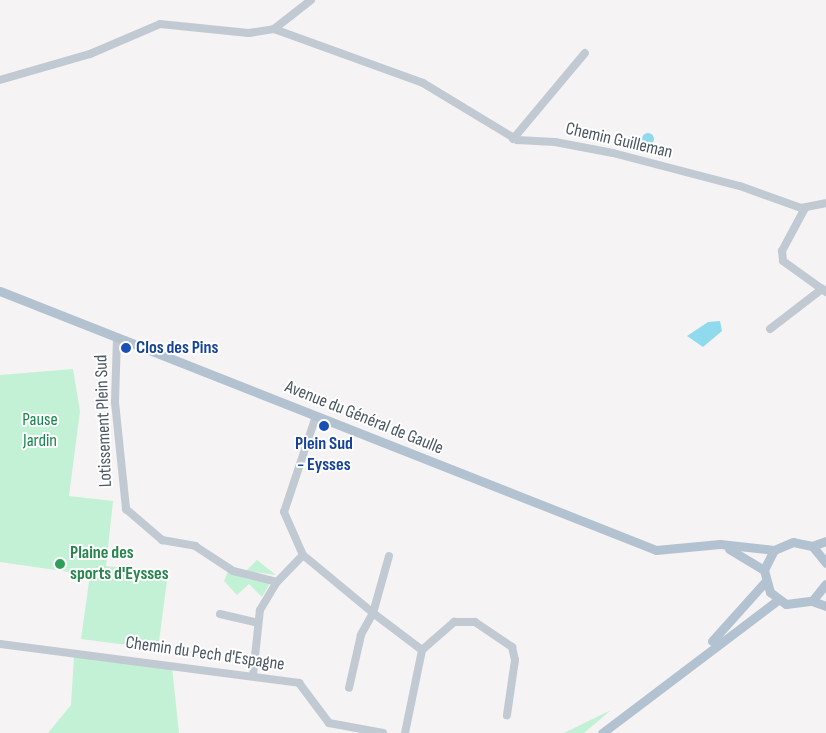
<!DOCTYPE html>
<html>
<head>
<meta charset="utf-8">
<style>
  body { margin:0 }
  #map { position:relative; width:826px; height:733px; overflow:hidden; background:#f5f3f3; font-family:"Sofia Sans Condensed",sans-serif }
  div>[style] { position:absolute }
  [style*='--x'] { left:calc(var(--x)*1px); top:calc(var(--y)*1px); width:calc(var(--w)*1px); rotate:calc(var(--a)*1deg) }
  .green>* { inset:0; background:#c3f1d5 }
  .water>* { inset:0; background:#90daee }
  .round { border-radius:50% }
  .minor>* { height:8px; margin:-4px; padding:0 4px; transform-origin:4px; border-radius:4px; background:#c1cad2 }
  .major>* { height:9px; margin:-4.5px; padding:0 4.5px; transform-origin:4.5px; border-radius:4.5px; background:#b3c2d1 }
  .dots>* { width:14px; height:14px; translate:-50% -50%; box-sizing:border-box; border:2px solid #fff; border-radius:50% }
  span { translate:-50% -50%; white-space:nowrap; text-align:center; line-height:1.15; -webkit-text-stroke:4px #fff; paint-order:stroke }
  .street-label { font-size:18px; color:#4a5661 }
  .transit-label { font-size:18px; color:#164399; font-weight:700 }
  .left { translate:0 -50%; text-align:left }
  .park-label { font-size:18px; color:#17864f }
  .leisure-label { font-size:18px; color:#27864d; font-weight:700 }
</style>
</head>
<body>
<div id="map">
  <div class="green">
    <i style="clip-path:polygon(73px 369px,80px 411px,69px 496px,113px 501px,106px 566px,168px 573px,158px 649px,81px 639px,90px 575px,0 562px,0 375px)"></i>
    <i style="clip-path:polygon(257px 560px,276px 575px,246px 571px)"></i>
    <i style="clip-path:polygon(228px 571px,244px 578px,270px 583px,262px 597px,249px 584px,237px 595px,224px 581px)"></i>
    <i style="clip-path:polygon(74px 656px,172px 667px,179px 733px,48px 733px,71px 705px)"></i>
    <i style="clip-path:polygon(611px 710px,584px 733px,564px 733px)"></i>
  </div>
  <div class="water">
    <i class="round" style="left:642px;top:133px;width:12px;height:12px"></i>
    <i style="clip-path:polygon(720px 321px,722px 331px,703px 347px,687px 336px,708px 322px)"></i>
  </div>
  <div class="minor">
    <i style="--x:274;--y:29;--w:158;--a:19.9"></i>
    <i style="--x:423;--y:83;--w:110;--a:31.2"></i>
    <i style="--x:517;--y:140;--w:38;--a:3"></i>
    <i style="--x:555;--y:142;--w:59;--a:10.7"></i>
    <i style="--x:613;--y:153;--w:131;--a:14.6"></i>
    <i style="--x:740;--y:186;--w:65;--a:19.8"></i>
    <i style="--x:801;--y:208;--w:25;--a:-11"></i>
    <i style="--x:0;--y:80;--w:94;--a:-16.1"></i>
    <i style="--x:90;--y:54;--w:76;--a:-23.2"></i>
    <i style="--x:160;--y:24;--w:89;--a:5.8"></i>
    <i style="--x:249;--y:33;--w:25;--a:-9"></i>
    <i style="--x:274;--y:29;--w:47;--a:-38.1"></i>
    <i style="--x:513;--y:139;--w:112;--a:-50.1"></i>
    <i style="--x:805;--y:208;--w:49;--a:118.1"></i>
    <i style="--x:782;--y:251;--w:10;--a:84"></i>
    <i style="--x:783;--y:261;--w:53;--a:35.8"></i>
    <i style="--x:770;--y:329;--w:66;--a:-37.6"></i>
    <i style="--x:117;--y:338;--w:64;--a:91.8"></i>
    <i style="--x:115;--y:402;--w:108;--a:84.1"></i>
    <i style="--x:126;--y:509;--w:48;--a:40.7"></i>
    <i style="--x:162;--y:540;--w:34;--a:10"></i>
    <i style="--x:195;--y:546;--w:45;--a:33.3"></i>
    <i style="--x:233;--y:571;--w:45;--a:14"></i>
    <i style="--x:316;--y:416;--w:101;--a:108.4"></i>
    <i style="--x:284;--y:512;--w:47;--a:66.2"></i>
    <i style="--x:303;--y:555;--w:91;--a:39.6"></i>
    <i style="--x:373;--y:613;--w:25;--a:119"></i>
    <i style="--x:361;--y:635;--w:54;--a:102.8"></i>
    <i style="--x:389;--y:556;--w:59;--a:105.7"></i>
    <i style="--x:373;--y:613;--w:61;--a:37.1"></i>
    <i style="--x:220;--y:614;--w:37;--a:13"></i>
    <i style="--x:0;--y:644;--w:302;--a:7.4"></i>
    <i style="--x:299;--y:683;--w:50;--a:53.1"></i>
    <i style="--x:329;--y:723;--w:55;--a:10.5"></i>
    <i style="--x:253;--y:675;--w:65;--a:-83.9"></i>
    <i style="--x:260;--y:610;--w:33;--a:-59"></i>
    <i style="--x:277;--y:582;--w:37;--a:-46"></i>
    <i style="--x:405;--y:733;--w:85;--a:-78.4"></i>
    <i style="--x:422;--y:650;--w:43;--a:-41.2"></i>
    <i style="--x:454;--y:622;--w:21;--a:0"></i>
    <i style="--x:475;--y:622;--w:45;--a:34"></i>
    <i style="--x:512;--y:647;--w:13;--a:77"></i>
    <i style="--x:515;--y:660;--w:56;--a:98.3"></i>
  </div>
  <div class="major">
    <i style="--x:0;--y:291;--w:705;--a:21.54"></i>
    <i style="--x:656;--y:550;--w:64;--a:-5.4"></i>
    <i style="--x:720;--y:544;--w:54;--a:6.3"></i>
    <i style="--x:812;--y:546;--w:15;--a:-20"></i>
    <i style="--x:729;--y:549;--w:41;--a:31"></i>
    <i style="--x:826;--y:563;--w:22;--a:-129"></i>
    <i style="--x:812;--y:546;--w:19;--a:-168"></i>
    <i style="--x:793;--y:542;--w:21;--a:157"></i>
    <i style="--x:774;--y:550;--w:22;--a:117"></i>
    <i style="--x:764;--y:570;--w:23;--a:75"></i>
    <i style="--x:770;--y:592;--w:20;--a:37"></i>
    <i style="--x:786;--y:604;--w:26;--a:-7"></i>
    <i style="--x:812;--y:601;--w:22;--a:-51"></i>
    <i style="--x:812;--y:601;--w:15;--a:20"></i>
    <i style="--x:712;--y:641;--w:79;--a:-48.1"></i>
    <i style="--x:602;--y:733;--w:221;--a:-37.1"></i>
  </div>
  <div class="dots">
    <i style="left:126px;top:348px;background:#1a4fb4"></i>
    <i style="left:324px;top:426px;background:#1a4fb4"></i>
    <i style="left:60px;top:564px;background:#2e9e5b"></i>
  </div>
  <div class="street-label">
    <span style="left:619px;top:141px;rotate:13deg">Chemin Guilleman</span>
    <span style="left:364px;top:418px;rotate:22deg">Avenue du Général de Gaulle</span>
    <span style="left:104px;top:421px;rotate:-92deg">Lotissement Plein Sud</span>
    <span style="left:205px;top:654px;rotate:8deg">Chemin du Pech d'Espagne</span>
  </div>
  <div class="transit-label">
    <span class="left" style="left:136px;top:348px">Clos des Pins</span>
    <span style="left:324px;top:455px">Plein Sud<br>- Eysses</span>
  </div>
  <div class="park-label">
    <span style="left:40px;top:431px">Pause<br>Jardin</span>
  </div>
  <div class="leisure-label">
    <span class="left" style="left:70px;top:564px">Plaine des<br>sports d'Eysses</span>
  </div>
</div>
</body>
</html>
